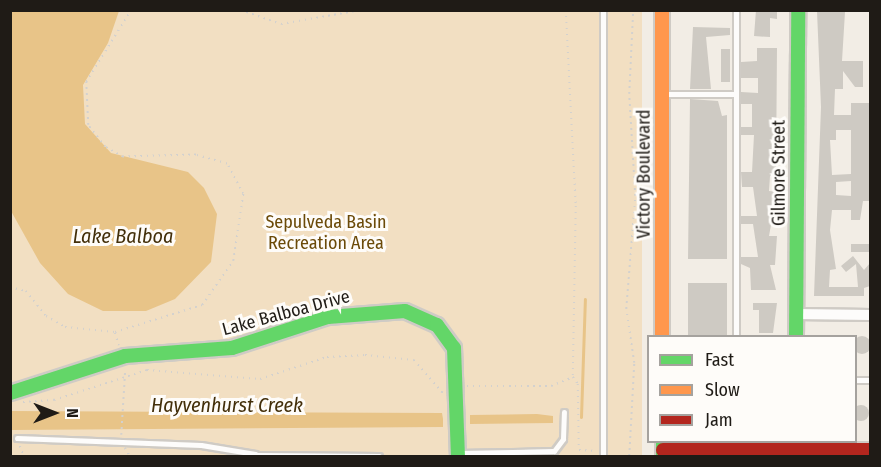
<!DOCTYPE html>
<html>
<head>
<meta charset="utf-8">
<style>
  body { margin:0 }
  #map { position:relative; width:881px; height:467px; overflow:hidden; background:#f2ede5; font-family:"Fira Sans Condensed",sans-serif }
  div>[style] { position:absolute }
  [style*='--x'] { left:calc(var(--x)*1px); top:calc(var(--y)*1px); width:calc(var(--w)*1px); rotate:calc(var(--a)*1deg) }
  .green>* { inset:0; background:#f2dfc2; transform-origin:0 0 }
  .water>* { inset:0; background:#e8c488 }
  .stream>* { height:3px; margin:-1.5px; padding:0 1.5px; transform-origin:1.5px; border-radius:1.5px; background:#e8c488 }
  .building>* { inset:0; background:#cecac3; transform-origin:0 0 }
  .round { border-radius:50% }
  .path>* { height:1.5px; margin-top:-0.75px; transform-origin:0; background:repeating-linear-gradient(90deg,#d3d1ce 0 1.5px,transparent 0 6px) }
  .roads { filter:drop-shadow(2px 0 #cfcbc5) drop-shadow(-2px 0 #cfcbc5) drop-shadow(0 2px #cfcbc5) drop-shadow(0 -2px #cfcbc5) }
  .lane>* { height:5px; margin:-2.5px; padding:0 2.5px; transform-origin:2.5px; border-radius:2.5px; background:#fdfcfb }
  .street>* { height:10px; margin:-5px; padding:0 5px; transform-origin:5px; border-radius:5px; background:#fdfcfb }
  .fast>* { height:14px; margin:-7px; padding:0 7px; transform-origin:7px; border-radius:7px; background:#63d668 }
  .slow>* { height:14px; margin:-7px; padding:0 7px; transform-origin:7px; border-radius:7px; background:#ff974d }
  .jam>* { height:14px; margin:-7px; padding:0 7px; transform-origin:7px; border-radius:7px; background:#b3261e }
  span { translate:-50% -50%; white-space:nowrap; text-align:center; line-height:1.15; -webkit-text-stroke:6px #fefcf9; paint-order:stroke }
  .street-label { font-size:18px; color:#1f1b16 }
  .park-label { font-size:18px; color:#6b4a08 }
  .water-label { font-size:20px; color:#432f0a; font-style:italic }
  .frame { position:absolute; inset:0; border:12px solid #1f1b16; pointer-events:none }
  .legend { position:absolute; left:647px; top:335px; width:210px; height:108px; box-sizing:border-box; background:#fefcf9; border:2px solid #a5a29e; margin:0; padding:8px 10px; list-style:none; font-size:18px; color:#1f1b16 }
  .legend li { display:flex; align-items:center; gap:12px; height:30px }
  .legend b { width:30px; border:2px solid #a5a29e }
  .north { position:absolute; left:24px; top:383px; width:60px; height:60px; -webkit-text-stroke:4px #fefcf9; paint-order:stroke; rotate:90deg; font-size:16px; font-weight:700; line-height:24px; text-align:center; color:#1f1b16 }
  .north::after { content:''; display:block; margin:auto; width:21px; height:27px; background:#1f1b16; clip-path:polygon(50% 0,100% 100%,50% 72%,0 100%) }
</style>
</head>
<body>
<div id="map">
  <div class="green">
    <i style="left:10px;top:11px;width:632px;height:445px"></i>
  </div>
  <div class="water">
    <i style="clip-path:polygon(10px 11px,119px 11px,108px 43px,83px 85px,85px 124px,111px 153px,188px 172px,204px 188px,217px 214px,211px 262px,175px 299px,146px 311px,103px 311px,68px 294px,40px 263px,11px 211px)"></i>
    <i style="clip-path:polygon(10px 411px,442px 413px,443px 419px,443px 427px,11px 430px)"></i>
    <i style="clip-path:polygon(537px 414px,553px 416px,553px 423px,470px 424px,470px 415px)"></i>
  </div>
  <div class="stream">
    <i style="--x:581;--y:417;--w:118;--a:-88.1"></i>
  </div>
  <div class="building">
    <i style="clip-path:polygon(756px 10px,777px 10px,777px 19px,770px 18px,770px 37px,754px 36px)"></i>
    <i style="clip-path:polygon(evenodd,817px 11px,845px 12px,842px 61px,863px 61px,863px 87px,855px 87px,843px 71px,843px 89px,835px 89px,834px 115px,851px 115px,851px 103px,870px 103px,870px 201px,863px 201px,860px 220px,851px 220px,851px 210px,832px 210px,830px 230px,836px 269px,830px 270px,829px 287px,858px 287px,856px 264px,846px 272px,841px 266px,853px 256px,864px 270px,870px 263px,870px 286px,864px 288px,864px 296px,814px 296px,821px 107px,817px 11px,836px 130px,851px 130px,851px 174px,832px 175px,830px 140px,836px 140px,836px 130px,817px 11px,851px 181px,851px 196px,836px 195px,836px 182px,851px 181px)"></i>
    <i style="clip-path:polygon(693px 27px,730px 28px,730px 35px,706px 37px,711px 89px,690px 89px)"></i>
    <i style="clip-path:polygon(757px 48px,777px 48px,776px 173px,770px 176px,769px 191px,777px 192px,769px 236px,777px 236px,775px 265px,770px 265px,776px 290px,751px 290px,750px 268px,741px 264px,741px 257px,758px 257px,753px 224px,741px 224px,741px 216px,757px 216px,753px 187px,742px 187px,741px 172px,752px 172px,754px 135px,741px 135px,741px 127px,752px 127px,752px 104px,741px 104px,741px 92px,758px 93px,758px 78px,741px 78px,741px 62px,757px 61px)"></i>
    <i style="left:721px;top:49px;width:9px;height:33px"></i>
    <i style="clip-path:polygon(690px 99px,718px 101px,722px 116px,727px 115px,727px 259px,688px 259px)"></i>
    <i style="left:851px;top:244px;width:19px;height:8px"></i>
    <i style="left:688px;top:283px;width:39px;height:53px"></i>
    <i style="clip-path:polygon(753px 303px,777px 303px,773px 333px,759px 333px,759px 310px,753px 310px)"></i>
    <i class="round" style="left:853px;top:336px;width:18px;height:18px"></i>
    <i class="round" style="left:853px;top:405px;width:16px;height:16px"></i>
  </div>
  <div class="path">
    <i style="--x:241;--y:10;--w:42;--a:19.3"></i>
    <i style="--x:281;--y:24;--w:81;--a:-9.9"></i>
    <i style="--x:566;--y:10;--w:196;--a:87.1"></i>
    <i style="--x:576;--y:206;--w:171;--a:91"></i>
    <i style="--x:10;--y:287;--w:16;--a:14"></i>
    <i style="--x:26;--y:291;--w:32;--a:51"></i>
    <i style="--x:46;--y:316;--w:22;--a:30"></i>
    <i style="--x:65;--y:327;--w:50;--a:5.7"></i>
    <i style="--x:115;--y:332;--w:91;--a:-17.2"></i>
    <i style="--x:202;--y:305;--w:54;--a:-54.8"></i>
    <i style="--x:233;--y:261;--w:68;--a:-81.5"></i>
    <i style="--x:243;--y:194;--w:34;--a:-118"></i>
    <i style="--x:227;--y:164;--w:32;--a:-164"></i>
    <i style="--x:196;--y:155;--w:73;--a:178.4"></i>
    <i style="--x:123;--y:157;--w:21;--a:-151"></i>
    <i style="--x:105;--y:147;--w:28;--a:-128"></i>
    <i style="--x:88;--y:125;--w:43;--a:-92.7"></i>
    <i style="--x:86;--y:82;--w:85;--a:-58"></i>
    <i style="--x:115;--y:333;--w:13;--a:72"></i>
    <i style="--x:467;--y:386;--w:84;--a:0"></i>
    <i style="--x:551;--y:386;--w:24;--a:-22"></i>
    <i style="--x:573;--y:377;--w:9;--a:54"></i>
    <i style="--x:578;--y:384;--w:66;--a:89.1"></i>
    <i style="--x:579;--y:450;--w:17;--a:3"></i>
    <i style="--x:23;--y:402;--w:31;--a:-4"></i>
    <i style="--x:54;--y:400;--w:98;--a:-17.9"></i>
    <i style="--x:147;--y:370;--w:113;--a:4.6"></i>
    <i style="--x:260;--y:379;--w:71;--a:-18.2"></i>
    <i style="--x:327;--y:357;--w:38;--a:-3"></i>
    <i style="--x:365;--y:355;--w:49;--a:5.8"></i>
    <i style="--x:414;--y:360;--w:44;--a:48.7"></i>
    <i style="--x:121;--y:435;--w:65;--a:-86.5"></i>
    <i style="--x:20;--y:446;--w:11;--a:68"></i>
    <i style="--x:125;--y:448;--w:9;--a:58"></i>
    <i style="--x:629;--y:456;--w:93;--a:-86.9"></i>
    <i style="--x:634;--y:363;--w:55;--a:-98.4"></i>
    <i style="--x:626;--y:309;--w:113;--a:-85.4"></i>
    <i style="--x:635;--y:196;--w:102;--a:-93.4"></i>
    <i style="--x:629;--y:94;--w:84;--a:-87.3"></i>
  </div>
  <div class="roads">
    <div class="lane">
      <i style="--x:603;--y:10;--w:446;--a:90"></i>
      <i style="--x:736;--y:10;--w:326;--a:90"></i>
      <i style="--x:665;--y:94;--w:71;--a:0"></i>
      <i style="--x:856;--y:380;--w:14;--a:0"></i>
      <i style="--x:17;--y:438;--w:184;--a:2.2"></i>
      <i style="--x:201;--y:445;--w:55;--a:9.5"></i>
      <i style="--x:460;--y:453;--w:94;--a:-1.2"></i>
      <i style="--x:554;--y:451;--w:15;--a:-53"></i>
      <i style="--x:563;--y:439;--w:27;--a:-88"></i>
      <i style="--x:255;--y:455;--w:124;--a:0.5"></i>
    </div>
    <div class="street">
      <i style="--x:797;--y:314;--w:73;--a:0.8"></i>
    </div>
    <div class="fast">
      <i style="--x:796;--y:336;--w:326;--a:-89.6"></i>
      <i style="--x:10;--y:393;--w:121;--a:-17.8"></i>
      <i style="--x:125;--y:356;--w:107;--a:-4.3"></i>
      <i style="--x:232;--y:348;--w:101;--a:-17.9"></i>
      <i style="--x:328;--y:317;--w:77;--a:-4.5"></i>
      <i style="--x:405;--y:311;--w:35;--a:24"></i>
      <i style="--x:437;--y:325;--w:29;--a:54"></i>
      <i style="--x:454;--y:348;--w:108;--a:87.9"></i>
      <i style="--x:663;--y:442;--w:14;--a:90"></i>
    </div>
    <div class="slow">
      <i style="--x:662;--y:10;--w:326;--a:90"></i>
    </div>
    <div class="jam">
      <i style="--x:663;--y:450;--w:207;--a:0"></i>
    </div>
  </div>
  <div class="street-label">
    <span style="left:779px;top:173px;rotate:-90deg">Gilmore Street</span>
    <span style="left:644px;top:174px;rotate:-90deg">Victory Boulevard</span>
    <span style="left:286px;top:313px;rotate:-15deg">Lake Balboa Drive</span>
  </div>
  <div class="park-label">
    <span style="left:326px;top:233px">Sepulveda Basin<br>Recreation Area</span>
  </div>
  <div class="water-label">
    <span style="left:123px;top:236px">Lake Balboa</span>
    <span style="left:227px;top:405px">Hayvenhurst Creek</span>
  </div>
  <div class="frame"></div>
  <ul class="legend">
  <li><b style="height:8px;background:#63d668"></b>Fast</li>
  <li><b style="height:8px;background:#ff974d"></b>Slow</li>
  <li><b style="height:8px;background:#b3261e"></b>Jam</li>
  </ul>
  <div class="north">N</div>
</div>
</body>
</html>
